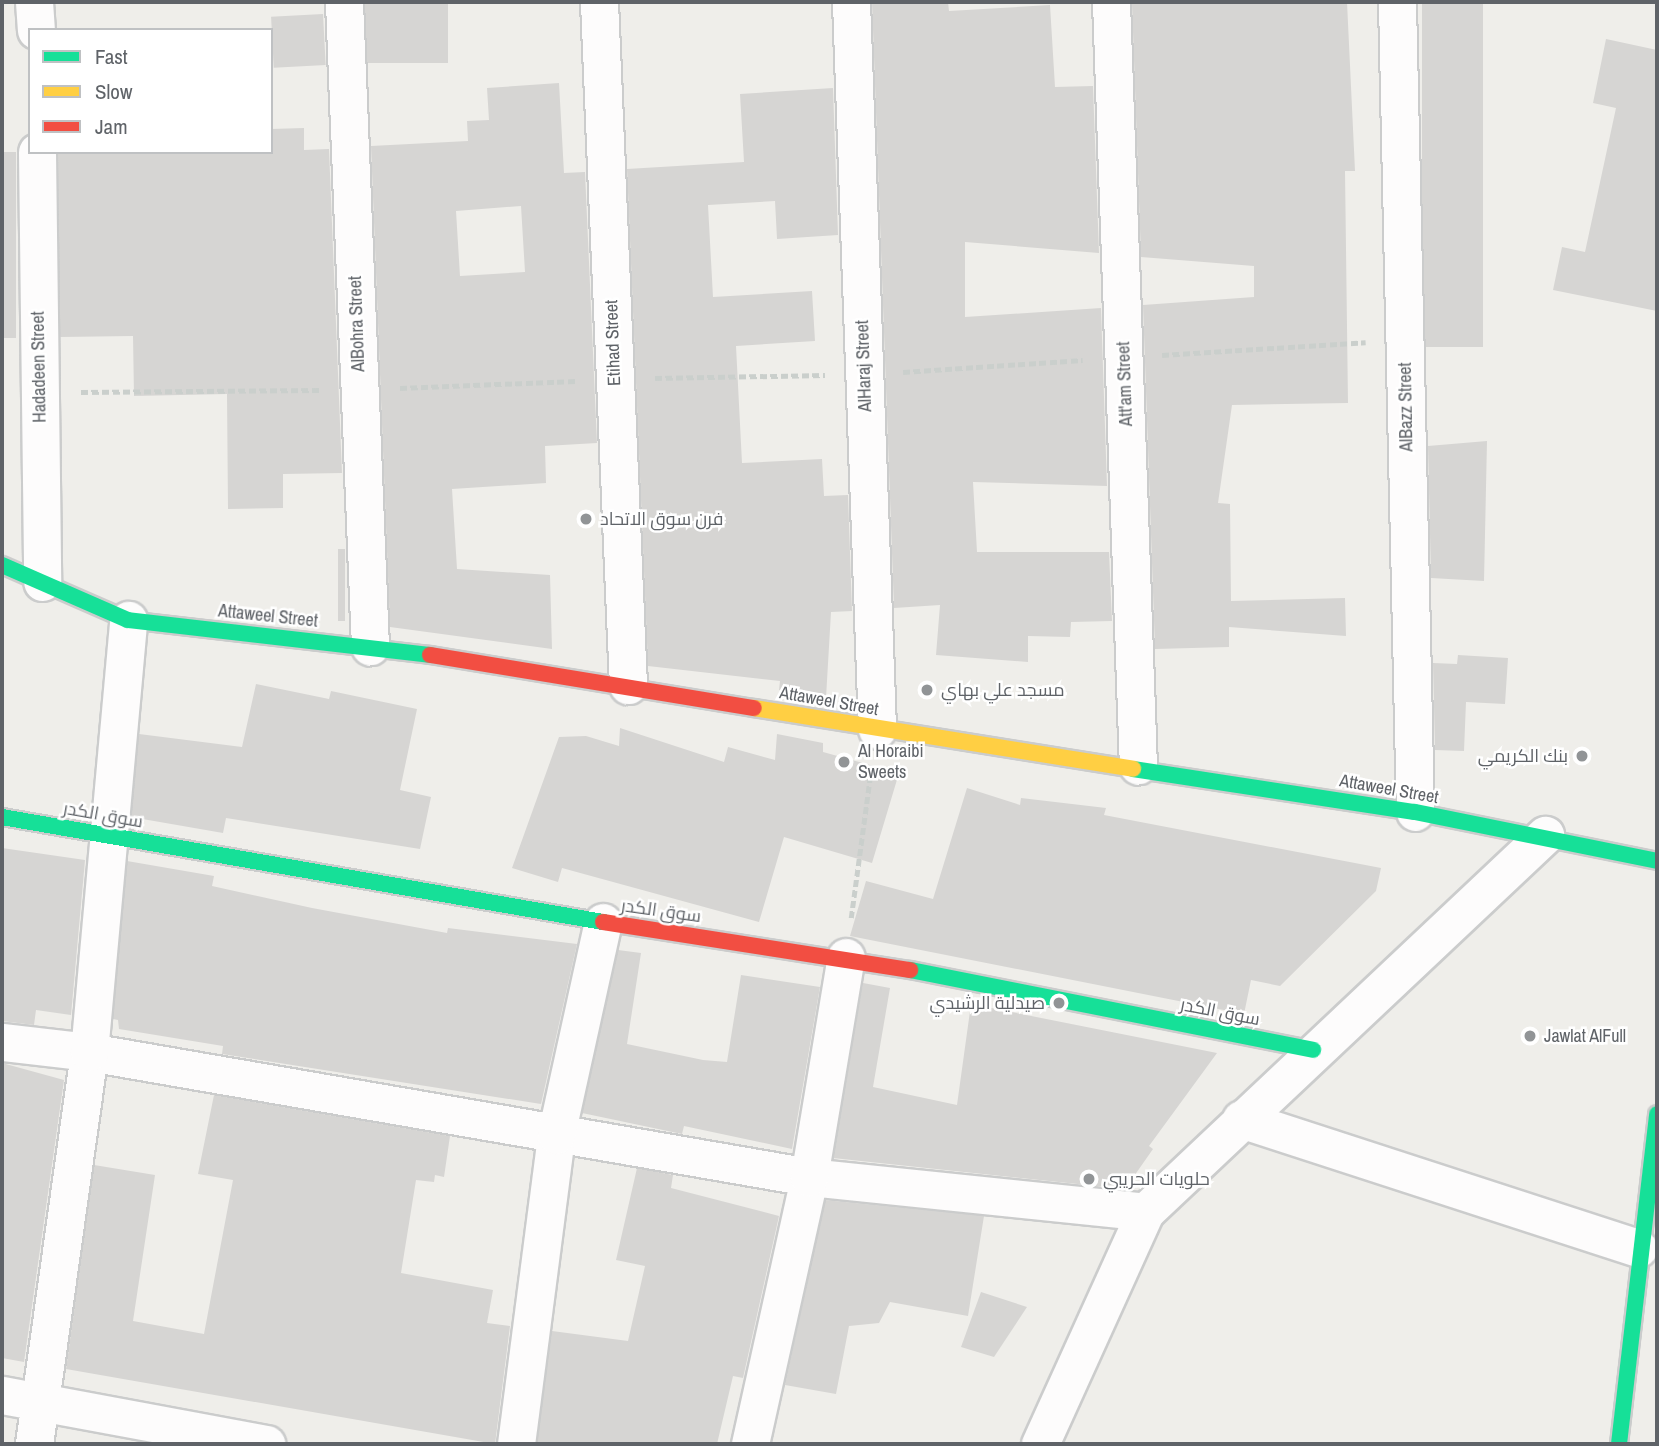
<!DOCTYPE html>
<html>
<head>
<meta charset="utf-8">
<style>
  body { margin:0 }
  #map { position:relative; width:1659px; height:1446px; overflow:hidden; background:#efeeea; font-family:"Archivo Narrow",Cairo,sans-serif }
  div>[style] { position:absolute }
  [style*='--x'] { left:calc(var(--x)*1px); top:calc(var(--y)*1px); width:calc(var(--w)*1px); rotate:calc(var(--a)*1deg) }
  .building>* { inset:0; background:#d6d5d3; transform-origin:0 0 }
  .path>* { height:4.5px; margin-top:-2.25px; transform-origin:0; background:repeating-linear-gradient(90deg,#cacfcc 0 7px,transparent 0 10.5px) }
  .roads { filter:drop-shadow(2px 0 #cbcccc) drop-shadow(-2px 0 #cbcccc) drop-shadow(0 2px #cbcccc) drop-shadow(0 -2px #cbcccc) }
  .street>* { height:37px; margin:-18.5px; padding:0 18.5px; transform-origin:18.5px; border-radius:18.5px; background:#fdfcfc }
  .fast>* { height:16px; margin:-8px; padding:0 8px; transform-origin:8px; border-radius:8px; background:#16e098 }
  .slow>* { height:16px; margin:-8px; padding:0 8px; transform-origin:8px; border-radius:8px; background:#ffcf43 }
  .jam>* { height:16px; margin:-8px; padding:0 8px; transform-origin:8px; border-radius:8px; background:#f24e42 }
  .dots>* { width:19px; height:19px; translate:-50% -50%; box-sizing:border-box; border:4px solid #fff; border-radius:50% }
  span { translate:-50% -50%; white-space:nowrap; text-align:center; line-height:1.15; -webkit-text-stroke:5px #fff; paint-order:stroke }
  .street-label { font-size:18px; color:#5f6368 }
  .poi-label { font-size:18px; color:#5f6368 }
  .left { translate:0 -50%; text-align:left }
  .right { translate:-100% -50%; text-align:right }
  .frame { position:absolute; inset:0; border:4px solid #5f6368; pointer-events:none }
  .legend { position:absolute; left:28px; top:28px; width:245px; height:126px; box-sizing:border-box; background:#fff; border:2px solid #bfc1c3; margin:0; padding:9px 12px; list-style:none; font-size:21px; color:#5f6368 }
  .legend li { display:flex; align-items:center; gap:14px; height:35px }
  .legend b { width:35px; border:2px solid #bfc1c3 }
</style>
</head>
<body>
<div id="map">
  <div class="building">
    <i style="left:365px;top:2px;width:83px;height:61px"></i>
    <i style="clip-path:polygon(872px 2px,948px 2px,949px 11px,1050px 5px,1055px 87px,1093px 86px,1099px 253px,965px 242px,965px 317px,1101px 308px,1107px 486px,973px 482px,977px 552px,1109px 552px,1112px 621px,1071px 622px,1070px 637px,1028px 636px,1028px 662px,936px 655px,940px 605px,894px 608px)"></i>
    <i style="clip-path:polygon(1347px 2px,1355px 171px,1345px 171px,1348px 403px,1232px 405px,1218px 503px,1230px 504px,1231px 601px,1345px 598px,1346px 636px,1229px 627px,1229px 647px,1155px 649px,1143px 305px,1254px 297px,1254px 266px,1141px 257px,1132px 4px)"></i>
    <i style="left:1422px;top:2px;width:61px;height:345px"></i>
    <i style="left:323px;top:14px;width:51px;height:52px;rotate:87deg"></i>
    <i style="clip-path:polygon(1606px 39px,1657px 50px,1657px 311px,1553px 290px,1562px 247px,1585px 252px,1616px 108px,1593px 103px)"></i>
    <i style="clip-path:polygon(evenodd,559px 83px,564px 173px,585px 172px,597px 443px,545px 446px,546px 483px,452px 489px,457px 569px,550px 575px,552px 649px,390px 627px,371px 146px,468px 141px,467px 121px,489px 120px,487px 88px,559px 83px,521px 206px,525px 272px,460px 276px,456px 211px,521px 206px)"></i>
    <i style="clip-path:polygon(833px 88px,838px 235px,777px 239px,775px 201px,708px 205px,713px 297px,812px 291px,815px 341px,736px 346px,742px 463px,822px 459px,824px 496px,848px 495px,852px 611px,831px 612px,826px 698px,779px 690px,780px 681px,648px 666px,627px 169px,744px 162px,740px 94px)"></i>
    <i style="clip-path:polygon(304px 128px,304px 150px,329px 149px,342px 473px,283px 474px,283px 508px,228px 509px,227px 394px,134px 396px,133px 336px,60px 337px,58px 152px,271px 152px,271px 129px)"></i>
    <i style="left:2px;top:152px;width:14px;height:186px"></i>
    <i style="clip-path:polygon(1487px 441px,1484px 581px,1431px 578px,1428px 446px)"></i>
    <i style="left:338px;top:549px;width:7px;height:72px"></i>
    <i style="clip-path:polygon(1458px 655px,1508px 658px,1505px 704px,1466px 702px,1464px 751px,1435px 750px,1433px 663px,1457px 664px)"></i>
    <i style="clip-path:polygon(256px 684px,329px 699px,331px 691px,417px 709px,400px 790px,431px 797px,420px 849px,226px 818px,223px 833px,131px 817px,139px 734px,242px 747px)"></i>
    <i style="clip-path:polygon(620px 728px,724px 762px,728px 747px,775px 760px,777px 734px,823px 743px,823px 752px,899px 773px,872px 863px,784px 837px,759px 922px,562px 868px,558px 882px,512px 868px,559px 737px,586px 736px,619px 746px)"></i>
    <i style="clip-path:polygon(967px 788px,1020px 805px,1021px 798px,1106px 808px,1104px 815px,1381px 868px,1376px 891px,1280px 986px,1251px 980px,1244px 1014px,850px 936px,866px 881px,933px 899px)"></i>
    <i style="clip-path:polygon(2px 848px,85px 860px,71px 1015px,36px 1010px,34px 1025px,2px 1021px)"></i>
    <i style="clip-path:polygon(127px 861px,214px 876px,212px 886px,312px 908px,447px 933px,448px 928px,577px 944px,541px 1104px,222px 1054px,223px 1046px,119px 1029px,118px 1020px,113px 1019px)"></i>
    <i style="clip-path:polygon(618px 950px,641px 953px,627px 1044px,703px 1060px,727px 1062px,741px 975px,820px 987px,792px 1149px,684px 1126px,682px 1134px,582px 1113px)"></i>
    <i style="clip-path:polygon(863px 983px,890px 988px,873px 1087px,957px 1105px,971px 1004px,1217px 1053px,1149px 1146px,1153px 1149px,1125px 1189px,833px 1158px)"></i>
    <i style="clip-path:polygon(2px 1063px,64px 1080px,24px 1362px,2px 1358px)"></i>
    <i style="clip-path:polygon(214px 1095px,450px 1136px,444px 1177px,435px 1175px,434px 1182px,416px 1180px,401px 1273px,493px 1290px,487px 1323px,510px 1326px,495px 1444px,66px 1369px,94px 1165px,155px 1175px,133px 1321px,204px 1334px,233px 1180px,198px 1174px)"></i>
    <i style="clip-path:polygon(637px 1168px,673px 1175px,671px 1188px,779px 1216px,743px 1378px,733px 1376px,717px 1444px,537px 1444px,552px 1331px,628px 1341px,645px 1266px,616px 1260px)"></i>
    <i style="clip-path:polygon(825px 1200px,984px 1216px,968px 1316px,890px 1302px,879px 1323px,849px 1326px,836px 1394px,785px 1385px)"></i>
    <i style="clip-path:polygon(981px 1292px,1027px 1307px,994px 1357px,961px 1347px)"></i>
  </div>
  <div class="path">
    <i style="--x:1162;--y:355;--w:204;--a:-3.6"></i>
    <i style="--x:903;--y:372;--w:180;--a:-3.8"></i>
    <i style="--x:655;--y:378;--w:170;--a:-1"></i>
    <i style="--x:400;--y:388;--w:176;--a:-2.3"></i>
    <i style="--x:81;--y:392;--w:240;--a:-0.5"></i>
    <i style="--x:851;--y:918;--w:149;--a:-82.3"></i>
  </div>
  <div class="roads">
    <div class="street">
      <i style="--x:34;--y:2;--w:28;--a:86"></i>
      <i style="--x:344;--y:2;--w:645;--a:87.69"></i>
      <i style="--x:599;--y:2;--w:684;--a:87.57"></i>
      <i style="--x:851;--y:2;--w:728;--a:87.95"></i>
      <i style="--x:1111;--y:2;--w:764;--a:87.98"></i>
      <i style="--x:1397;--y:2;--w:810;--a:88.73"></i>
      <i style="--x:37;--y:152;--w:430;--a:89.3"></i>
      <i style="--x:2;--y:1042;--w:88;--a:6.6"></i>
      <i style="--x:89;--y:1052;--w:731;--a:9.85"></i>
      <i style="--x:809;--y:1177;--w:338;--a:5.9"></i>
      <i style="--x:1241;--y:1119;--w:418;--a:18"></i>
      <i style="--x:2;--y:1395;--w:269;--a:10.5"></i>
      <i style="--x:34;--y:1444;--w:396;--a:-82"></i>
      <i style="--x:89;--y:1052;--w:434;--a:-84.8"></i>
      <i style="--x:516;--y:1444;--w:312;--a:-82.6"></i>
      <i style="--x:556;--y:1135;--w:218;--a:-77.6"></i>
      <i style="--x:750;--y:1444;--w:273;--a:-77.5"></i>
      <i style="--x:809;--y:1177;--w:223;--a:-80.5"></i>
      <i style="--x:1040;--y:1444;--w:255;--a:-65.6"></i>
      <i style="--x:1145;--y:1212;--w:550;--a:-43.3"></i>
    </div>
    <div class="fast">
      <i style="--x:2;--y:565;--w:137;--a:23.6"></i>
      <i style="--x:128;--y:620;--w:304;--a:6.6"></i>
      <i style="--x:1133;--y:769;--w:285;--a:8.7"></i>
      <i style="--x:1415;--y:812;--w:247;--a:11.4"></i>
      <i style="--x:2;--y:817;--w:610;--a:9.91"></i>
      <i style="--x:910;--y:970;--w:411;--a:11.2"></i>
      <i style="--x:1619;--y:1444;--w:332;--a:-83.4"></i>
    </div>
    <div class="slow">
      <i style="--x:754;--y:708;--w:384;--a:9.1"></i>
    </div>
    <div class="jam">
      <i style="--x:430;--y:655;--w:328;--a:9.3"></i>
      <i style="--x:603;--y:922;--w:311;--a:8.9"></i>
    </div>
  </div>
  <div class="dots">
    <i style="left:586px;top:519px;background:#919496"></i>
    <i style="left:927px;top:690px;background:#919496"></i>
    <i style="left:1582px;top:756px;background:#919496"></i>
    <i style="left:844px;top:762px;background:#919496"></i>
    <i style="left:1059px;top:1003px;background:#919496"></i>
    <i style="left:1530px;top:1036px;background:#919496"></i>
    <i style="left:1089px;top:1179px;background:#919496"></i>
  </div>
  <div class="street-label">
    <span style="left:357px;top:324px;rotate:-92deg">AlBohra Street</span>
    <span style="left:613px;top:343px;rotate:-92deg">Etihad Street</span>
    <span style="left:864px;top:366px;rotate:-92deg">AlHaraj Street</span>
    <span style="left:39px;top:367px;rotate:-91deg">Hadadeen Street</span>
    <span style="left:1125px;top:384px;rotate:-92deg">Att'am Street</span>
    <span style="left:1406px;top:407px;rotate:-91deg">AlBazz Street</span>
    <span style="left:268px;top:616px;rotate:6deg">Attaweel Street</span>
    <span style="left:829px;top:701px;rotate:10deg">Attaweel Street</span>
    <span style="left:1389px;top:789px;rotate:10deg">Attaweel Street</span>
    <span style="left:103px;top:815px;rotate:10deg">سوق الكدر</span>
    <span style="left:661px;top:911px;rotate:8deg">سوق الكدر</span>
    <span style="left:1220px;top:1012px;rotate:11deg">سوق الكدر</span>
  </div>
  <div class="poi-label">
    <span class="left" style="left:600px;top:519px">فرن سوق الاتحاد</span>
    <span class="left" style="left:941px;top:690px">مسجد علي بهاي</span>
    <span class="left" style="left:858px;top:762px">Al Horaibi<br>Sweets</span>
    <span class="right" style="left:1568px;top:756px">بنك الكريمي</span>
    <span class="right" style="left:1045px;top:1003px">صيدلية الرشيدي</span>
    <span class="left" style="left:1544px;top:1036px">Jawlat AlFull</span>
    <span class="left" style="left:1103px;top:1179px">حلويات الحريبي</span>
  </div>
  <div class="frame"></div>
  <ul class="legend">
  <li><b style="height:9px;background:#16e098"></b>Fast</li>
  <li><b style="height:9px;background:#ffcf43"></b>Slow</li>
  <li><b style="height:9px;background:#f24e42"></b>Jam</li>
  </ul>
</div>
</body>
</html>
